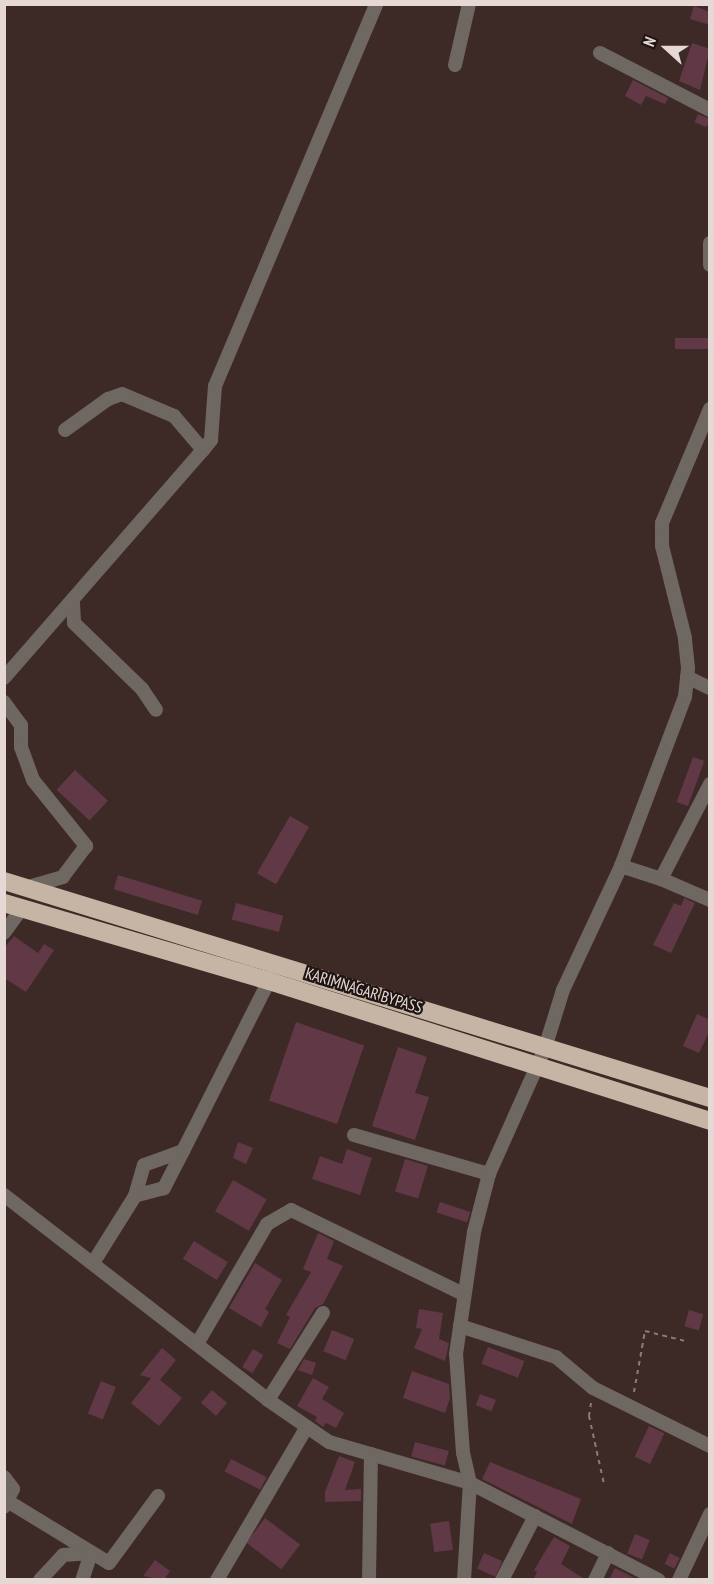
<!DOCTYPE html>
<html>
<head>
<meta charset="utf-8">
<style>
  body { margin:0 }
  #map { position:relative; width:714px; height:1584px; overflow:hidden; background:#3d2a27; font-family:"PT Sans Narrow",sans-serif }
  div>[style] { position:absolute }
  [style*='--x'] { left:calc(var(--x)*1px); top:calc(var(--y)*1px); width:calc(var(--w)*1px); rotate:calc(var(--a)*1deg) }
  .building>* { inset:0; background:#603846; transform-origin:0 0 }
  .path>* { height:2px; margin-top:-1px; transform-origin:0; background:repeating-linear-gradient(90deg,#8c7b78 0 4.5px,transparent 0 9px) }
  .minor>* { height:14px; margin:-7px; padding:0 7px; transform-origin:7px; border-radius:7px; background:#6f6761 }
  .highway>* { height:18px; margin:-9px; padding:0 9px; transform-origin:9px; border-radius:9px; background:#c6b4a4 }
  span { translate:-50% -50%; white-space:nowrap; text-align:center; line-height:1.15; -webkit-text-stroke:4.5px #1e1513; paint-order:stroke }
  .street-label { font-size:16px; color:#e5d8d5 }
  .frame { position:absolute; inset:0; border:6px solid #e5d8d5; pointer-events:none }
  .north { position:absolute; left:636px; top:18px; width:60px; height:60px; -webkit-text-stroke:4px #1e1513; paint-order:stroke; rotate:291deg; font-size:16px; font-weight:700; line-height:24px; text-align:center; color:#e5d8d5 }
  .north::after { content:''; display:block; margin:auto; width:21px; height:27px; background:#e5d8d5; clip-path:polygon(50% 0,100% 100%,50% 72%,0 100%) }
</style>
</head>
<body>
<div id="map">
  <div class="building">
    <i style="clip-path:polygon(694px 6px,710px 12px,710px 25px,690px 19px)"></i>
    <i style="clip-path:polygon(692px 43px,710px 49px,700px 90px,679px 81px)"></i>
    <i style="clip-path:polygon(633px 80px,668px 98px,665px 104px,646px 96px,641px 105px,625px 96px)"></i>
    <i style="left:698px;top:114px;width:13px;height:9px;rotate:23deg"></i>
    <i style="left:710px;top:338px;width:11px;height:35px;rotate:90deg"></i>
    <i style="left:693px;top:757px;width:12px;height:48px;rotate:20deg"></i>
    <i style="left:75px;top:770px;width:45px;height:27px;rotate:43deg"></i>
    <i style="left:290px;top:816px;width:22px;height:66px;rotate:30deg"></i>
    <i style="left:118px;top:875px;width:88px;height:15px;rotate:17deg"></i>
    <i style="clip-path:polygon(684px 898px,695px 903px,671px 953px,653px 945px,674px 903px,681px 906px)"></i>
    <i style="left:236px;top:903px;width:49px;height:17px;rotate:15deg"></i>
    <i style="clip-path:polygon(14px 936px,38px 953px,44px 944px,54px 950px,26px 992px,4px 978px,4px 948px)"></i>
    <i style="clip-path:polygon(697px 1014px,710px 1020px,710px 1030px,699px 1053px,683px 1046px)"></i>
    <i style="left:296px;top:1022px;width:72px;height:83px;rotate:19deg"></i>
    <i style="clip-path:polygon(398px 1047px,427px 1057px,415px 1093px,429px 1097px,415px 1140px,372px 1126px)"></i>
    <i style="clip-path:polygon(238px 1142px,253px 1148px,246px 1164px,233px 1158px)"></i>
    <i style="clip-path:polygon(347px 1149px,372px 1158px,360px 1195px,312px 1179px,320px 1156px,342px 1164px)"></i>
    <i style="left:405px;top:1159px;width:24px;height:34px;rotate:17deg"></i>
    <i style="left:233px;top:1180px;width:39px;height:36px;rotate:30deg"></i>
    <i style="left:440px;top:1202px;width:32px;height:11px;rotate:18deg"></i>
    <i style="clip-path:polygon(318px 1233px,334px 1241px,327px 1259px,343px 1266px,323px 1304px,315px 1308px,290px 1349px,277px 1343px,290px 1317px,286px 1315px,311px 1272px,303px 1269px)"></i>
    <i style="left:194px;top:1241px;width:40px;height:21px;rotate:32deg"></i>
    <i style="clip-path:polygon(255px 1263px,282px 1280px,265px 1309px,269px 1312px,261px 1327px,229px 1308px)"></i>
    <i style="clip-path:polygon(419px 1309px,443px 1313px,439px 1339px,449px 1343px,445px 1361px,414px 1348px,422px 1329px,416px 1328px)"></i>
    <i style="left:689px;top:1310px;width:15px;height:17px;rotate:16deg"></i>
    <i style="left:332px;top:1330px;width:24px;height:23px;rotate:22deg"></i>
    <i style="left:488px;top:1347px;width:39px;height:18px;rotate:21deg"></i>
    <i style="clip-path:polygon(162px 1348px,176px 1360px,160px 1380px,182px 1398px,159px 1426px,131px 1403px,151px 1378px,140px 1375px)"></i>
    <i style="left:253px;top:1349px;width:12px;height:21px;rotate:31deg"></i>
    <i style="clip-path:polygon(304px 1359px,316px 1363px,312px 1375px,298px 1370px)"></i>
    <i style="clip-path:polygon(412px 1371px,449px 1384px,450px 1398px,445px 1413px,403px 1398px)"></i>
    <i style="clip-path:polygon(313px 1378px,329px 1387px,322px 1399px,344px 1413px,336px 1428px,326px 1423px,323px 1427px,315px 1421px,317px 1417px,297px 1406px)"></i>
    <i style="left:101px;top:1381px;width:16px;height:35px;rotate:22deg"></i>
    <i style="left:212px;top:1390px;width:20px;height:17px;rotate:41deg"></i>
    <i style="left:480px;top:1394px;width:17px;height:12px;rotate:21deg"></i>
    <i style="left:649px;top:1426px;width:17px;height:34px;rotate:25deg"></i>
    <i style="left:415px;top:1442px;width:35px;height:15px;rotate:15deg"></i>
    <i style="clip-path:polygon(339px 1456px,355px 1462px,345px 1490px,361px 1489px,361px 1501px,325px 1502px,325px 1492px)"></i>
    <i style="left:231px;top:1459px;width:40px;height:14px;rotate:27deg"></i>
    <i style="clip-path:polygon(490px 1462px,581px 1499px,572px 1524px,482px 1479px)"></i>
    <i style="left:265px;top:1518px;width:44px;height:31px;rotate:37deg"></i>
    <i style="left:449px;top:1521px;width:29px;height:19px;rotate:82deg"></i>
    <i style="left:635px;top:1534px;width:16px;height:21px;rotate:22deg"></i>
    <i style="clip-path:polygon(554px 1537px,570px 1546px,561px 1564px,586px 1580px,533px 1580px,537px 1572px,534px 1570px)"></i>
    <i style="left:484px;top:1553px;width:20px;height:17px;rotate:24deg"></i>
    <i style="left:670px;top:1553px;width:11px;height:12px;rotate:27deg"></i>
    <i style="clip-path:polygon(155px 1560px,170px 1571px,164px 1580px,143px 1576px)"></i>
    <i style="clip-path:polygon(615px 1568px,638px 1580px,609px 1580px)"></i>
  </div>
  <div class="path">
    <i style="--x:634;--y:1392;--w:62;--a:-79.8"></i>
    <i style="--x:645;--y:1331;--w:45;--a:14"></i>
    <i style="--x:591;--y:1403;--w:13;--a:99"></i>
    <i style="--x:589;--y:1416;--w:70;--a:77.6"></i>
  </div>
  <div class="minor">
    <i style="--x:600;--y:53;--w:124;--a:27.4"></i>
    <i style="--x:455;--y:65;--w:63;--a:-77.1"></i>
    <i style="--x:710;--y:243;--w:22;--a:90"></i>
    <i style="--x:203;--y:450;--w:13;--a:-51"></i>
    <i style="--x:211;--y:440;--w:54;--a:-85.8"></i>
    <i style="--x:215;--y:386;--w:415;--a:-67.1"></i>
    <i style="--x:73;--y:603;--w:20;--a:87"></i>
    <i style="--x:74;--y:623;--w:95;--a:44.1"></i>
    <i style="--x:142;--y:689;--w:25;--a:56"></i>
    <i style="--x:687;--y:677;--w:25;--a:26"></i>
    <i style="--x:4;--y:678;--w:303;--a:-48.9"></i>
    <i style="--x:203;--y:450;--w:45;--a:-130.5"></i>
    <i style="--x:174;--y:416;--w:56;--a:-157.1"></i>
    <i style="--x:122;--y:394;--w:15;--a:160"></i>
    <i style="--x:108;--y:399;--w:53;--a:144.2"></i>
    <i style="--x:4;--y:702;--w:29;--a:54"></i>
    <i style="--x:21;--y:725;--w:22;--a:90"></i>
    <i style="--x:21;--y:747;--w:35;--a:70"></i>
    <i style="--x:33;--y:780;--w:85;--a:51.2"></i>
    <i style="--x:86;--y:846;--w:39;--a:127"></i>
    <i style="--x:63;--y:877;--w:36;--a:164"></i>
    <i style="--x:621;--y:866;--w:42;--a:18"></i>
    <i style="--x:661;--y:879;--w:107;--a:-62.7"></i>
    <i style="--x:661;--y:879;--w:53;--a:23.2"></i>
    <i style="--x:4;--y:933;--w:31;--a:-54"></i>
    <i style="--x:354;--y:1135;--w:141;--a:16.1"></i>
    <i style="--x:183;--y:1151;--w:42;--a:117.2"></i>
    <i style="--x:164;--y:1188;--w:30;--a:165"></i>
    <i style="--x:135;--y:1196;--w:32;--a:-74"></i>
    <i style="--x:144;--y:1165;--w:41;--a:-19.7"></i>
    <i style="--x:183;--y:1151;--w:191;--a:-63.2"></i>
    <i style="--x:4;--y:1195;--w:334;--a:37.8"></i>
    <i style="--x:93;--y:1263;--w:79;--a:-57.9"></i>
    <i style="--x:323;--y:1313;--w:103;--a:122.3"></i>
    <i style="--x:268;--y:1400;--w:74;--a:34.5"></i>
    <i style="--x:329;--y:1442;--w:147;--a:16.2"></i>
    <i style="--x:470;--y:1483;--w:212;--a:27.2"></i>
    <i style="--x:460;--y:1326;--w:101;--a:17.9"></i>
    <i style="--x:556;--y:1357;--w:48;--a:40"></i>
    <i style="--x:593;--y:1388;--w:131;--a:26.4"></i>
    <i style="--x:197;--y:1344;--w:139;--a:-59.7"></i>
    <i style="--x:267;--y:1224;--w:28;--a:-30"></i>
    <i style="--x:291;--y:1210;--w:191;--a:26"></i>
    <i style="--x:4;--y:1477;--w:15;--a:53"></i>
    <i style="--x:13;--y:1489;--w:20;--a:117"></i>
    <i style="--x:9;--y:1502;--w:117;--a:31.4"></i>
    <i style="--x:109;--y:1563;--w:83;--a:-53.8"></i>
    <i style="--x:40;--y:1580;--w:34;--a:-47"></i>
    <i style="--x:63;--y:1555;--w:28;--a:-4"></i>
    <i style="--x:91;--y:1553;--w:28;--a:108"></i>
    <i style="--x:217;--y:1580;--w:176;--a:-59.6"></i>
    <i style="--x:369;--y:1580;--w:126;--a:-89.1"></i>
    <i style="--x:464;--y:1580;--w:97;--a:-86.5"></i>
    <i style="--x:470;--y:1483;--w:31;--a:-103"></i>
    <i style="--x:463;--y:1453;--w:99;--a:-94"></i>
    <i style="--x:456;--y:1354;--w:123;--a:-81.6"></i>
    <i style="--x:474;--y:1232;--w:60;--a:-75.5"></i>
    <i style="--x:489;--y:1174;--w:138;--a:-66"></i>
    <i style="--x:545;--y:1048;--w:61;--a:-72.8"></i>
    <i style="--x:563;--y:990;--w:137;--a:-64.9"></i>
    <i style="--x:621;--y:866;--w:181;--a:-69.3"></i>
    <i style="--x:685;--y:697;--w:29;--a:-84"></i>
    <i style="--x:688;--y:668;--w:30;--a:-96"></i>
    <i style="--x:685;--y:638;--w:95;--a:-104"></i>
    <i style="--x:662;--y:546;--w:23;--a:-90"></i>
    <i style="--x:662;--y:523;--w:124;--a:-67.2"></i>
    <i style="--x:502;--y:1580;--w:72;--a:-62.7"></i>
    <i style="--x:595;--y:1580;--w:30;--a:-64"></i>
    <i style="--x:679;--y:1580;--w:73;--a:-64.8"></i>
  </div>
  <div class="highway">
    <i style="--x:4;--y:881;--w:739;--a:17.09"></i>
    <i style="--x:4;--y:903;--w:276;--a:16.4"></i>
    <i style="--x:269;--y:981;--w:463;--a:17.6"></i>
  </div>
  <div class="street-label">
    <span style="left:364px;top:990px;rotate:17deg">KARIMNAGAR BYPASS</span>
  </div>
  <div class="frame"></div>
  <div class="north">N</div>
</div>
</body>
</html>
